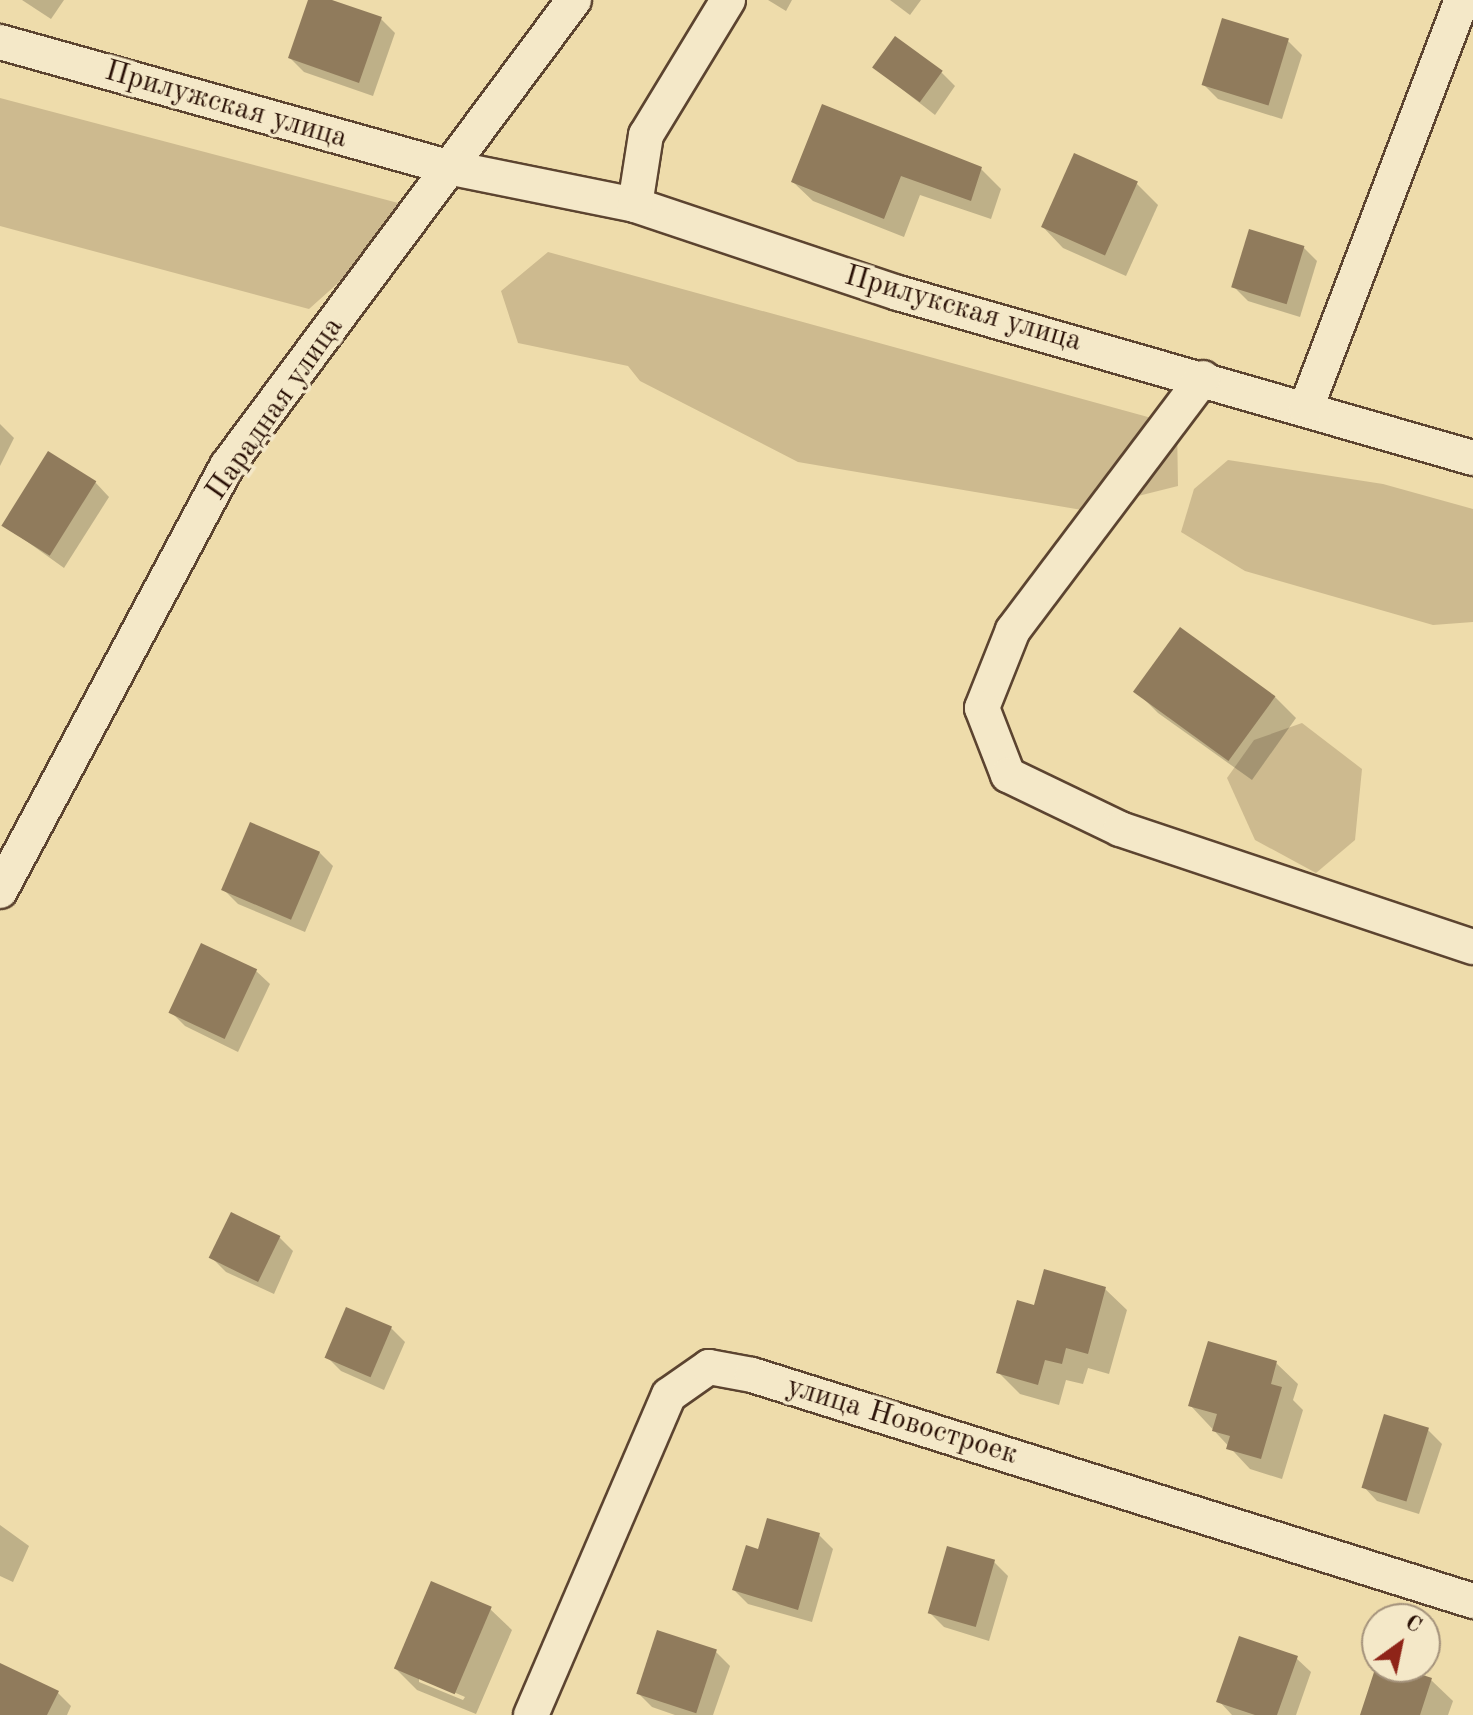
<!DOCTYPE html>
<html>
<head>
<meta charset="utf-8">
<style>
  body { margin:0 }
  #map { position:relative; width:1473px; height:1715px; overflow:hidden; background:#eedcab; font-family:"Old Standard TT",serif }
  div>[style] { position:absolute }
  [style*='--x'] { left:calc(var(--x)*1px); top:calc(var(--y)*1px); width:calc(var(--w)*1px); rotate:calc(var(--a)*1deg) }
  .green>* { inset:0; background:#cdba8f }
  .shadow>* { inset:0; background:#0003 }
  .building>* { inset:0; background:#907b5c; transform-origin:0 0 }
  .roads { filter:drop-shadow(2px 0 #5c4430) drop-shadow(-2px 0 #5c4430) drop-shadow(0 2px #5c4430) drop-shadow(0 -2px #5c4430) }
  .street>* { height:34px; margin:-17px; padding:0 17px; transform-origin:17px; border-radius:17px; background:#f4e8c8 }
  span { translate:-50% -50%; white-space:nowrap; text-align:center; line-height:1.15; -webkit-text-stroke:7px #f4e8c8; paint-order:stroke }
  .street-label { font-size:30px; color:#2b1207 }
  .north { position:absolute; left:1361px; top:1603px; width:80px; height:80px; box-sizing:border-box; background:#f4e8c8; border:2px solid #a4927b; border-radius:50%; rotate:33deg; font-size:22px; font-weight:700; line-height:32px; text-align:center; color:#2b1207 }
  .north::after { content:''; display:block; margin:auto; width:28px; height:36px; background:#8f2418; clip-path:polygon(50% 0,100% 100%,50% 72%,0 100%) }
</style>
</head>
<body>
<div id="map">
  <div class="green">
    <i style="clip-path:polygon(0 98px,421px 209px,309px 309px,0 226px)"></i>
    <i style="clip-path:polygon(548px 252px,1177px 425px,1178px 486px,1082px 510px,798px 462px,640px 381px,628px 366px,518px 343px,501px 291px)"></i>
    <i style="clip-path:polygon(1228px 460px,1383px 484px,1473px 509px,1473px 622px,1433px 625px,1245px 571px,1181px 532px,1194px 489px)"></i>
    <i style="clip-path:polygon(1302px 723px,1362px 769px,1355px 840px,1316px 873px,1255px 840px,1227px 778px,1254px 740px)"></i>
  </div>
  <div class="shadow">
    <i style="clip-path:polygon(22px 0,64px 0,51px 19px)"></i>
    <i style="clip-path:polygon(310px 0,326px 0,381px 19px,395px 33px,373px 96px,304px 72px,290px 58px)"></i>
    <i style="clip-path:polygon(768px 0,792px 0,786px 11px)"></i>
    <i style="clip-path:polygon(890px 0,921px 0,910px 15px)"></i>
    <i style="clip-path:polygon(1288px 41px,1302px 55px,1282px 119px,1218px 99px,1204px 85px)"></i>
    <i style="clip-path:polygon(875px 68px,941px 72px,955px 86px,935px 115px)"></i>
    <i style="clip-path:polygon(981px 169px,1001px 189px,991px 219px,920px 195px,904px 237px,813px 201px,793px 182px)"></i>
    <i style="clip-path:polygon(1137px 184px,1158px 205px,1126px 276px,1063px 248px,1042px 226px)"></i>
    <i style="clip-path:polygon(1303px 247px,1317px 261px,1300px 317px,1248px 301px,1234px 287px)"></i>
    <i style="clip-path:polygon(0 424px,14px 438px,0 466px)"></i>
    <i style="clip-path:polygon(95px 482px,109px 497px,64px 568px,4px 525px)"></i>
    <i style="clip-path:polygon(1137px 692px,1275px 697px,1296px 718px,1252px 780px,1158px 713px)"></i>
    <i style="clip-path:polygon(319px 852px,333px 866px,305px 932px,238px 904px,224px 890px)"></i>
    <i style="clip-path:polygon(255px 970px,270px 984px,238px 1052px,185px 1026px,171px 1012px)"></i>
    <i style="clip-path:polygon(279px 1237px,293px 1251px,274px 1294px,226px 1272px,212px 1258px)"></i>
    <i style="clip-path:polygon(1105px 1289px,1127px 1310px,1109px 1374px,1088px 1368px,1083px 1384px,1066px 1380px,1059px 1405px,1020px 1394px,999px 1373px,1036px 1308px)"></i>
    <i style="clip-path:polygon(391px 1328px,405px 1342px,384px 1390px,341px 1371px,327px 1357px)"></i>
    <i style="clip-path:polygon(1276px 1363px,1298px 1384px,1293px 1400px,1303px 1410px,1282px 1479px,1250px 1469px,1190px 1405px)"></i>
    <i style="clip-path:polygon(1428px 1430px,1442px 1444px,1419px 1514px,1377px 1501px,1363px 1486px)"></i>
    <i style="clip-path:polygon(0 1525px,29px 1546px,13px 1582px,0 1576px)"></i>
    <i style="clip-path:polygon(819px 1535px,833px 1549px,812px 1622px,748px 1604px,734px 1590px,759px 1552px)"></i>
    <i style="clip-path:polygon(994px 1562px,1008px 1576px,989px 1641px,944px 1627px,930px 1613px)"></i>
    <i style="clip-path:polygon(evenodd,490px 1609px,512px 1630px,476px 1714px,417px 1690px,396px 1669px,490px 1609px,419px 1677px,465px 1697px,463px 1700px,419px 1682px,419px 1677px)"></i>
    <i style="clip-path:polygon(716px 1652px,730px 1666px,713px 1715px,675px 1715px,652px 1707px,638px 1693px)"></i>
    <i style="clip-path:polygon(1296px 1658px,1311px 1672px,1296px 1715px,1232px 1715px,1219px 1701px)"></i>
    <i style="clip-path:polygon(0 1665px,57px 1692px,71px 1706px,67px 1715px,0 1715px)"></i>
    <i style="clip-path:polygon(1378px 1667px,1431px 1680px,1453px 1701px,1448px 1715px,1362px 1715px)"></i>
  </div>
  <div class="building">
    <i style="clip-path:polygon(308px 0,332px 0,382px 17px,359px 83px,288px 58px)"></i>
    <i style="left:1222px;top:18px;width:70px;height:70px;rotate:17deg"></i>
    <i style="left:895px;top:36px;width:59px;height:39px;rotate:36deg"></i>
    <i style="clip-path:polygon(822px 104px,982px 167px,971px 201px,901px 176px,884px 219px,791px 182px)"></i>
    <i style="left:1074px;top:153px;width:70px;height:81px;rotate:24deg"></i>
    <i style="left:1249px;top:229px;width:58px;height:61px;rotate:17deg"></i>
    <i style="left:48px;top:451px;width:57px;height:88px;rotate:32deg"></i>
    <i style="left:1180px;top:627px;width:118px;height:80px;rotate:36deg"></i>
    <i style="left:250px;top:822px;width:76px;height:74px;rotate:23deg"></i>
    <i style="left:201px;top:943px;width:62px;height:77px;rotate:25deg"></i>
    <i style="left:231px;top:1212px;width:55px;height:51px;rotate:26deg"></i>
    <i style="clip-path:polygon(1044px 1269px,1106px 1287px,1088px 1354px,1066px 1348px,1062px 1364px,1045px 1360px,1038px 1385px,996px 1373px,1017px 1300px,1034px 1305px)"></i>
    <i style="left:346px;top:1307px;width:50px;height:55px;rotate:23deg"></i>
    <i style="clip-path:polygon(1208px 1341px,1277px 1361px,1271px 1384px,1282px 1387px,1261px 1459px,1226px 1449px,1230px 1436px,1212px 1431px,1217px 1414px,1188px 1406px)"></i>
    <i style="left:1384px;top:1414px;width:47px;height:77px;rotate:17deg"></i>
    <i style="clip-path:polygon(767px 1518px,820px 1533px,798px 1610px,732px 1590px,746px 1545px,758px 1549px)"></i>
    <i style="left:947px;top:1546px;width:50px;height:70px;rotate:16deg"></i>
    <i style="left:431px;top:1581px;width:66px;height:95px;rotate:23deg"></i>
    <i style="left:657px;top:1630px;width:63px;height:67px;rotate:18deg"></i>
    <i style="clip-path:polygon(1239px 1636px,1298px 1656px,1277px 1715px,1255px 1715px,1216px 1702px)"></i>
    <i style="clip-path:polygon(0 1663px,59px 1691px,47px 1715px,0 1715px)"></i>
    <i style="clip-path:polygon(1377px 1663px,1377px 1667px,1398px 1667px,1432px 1678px,1420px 1715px,1360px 1715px)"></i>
  </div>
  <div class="roads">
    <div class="street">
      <i style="--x:0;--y:42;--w:469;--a:15.6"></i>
      <i style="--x:452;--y:168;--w:187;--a:11.4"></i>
      <i style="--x:635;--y:205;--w:277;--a:18.5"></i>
      <i style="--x:898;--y:293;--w:598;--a:16.01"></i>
      <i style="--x:635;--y:205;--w:71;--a:-81.1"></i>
      <i style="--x:646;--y:135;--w:158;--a:-58.7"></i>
      <i style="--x:1203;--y:378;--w:316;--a:127"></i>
      <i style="--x:1013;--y:630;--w:84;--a:111.7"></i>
      <i style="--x:982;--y:708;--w:72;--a:68.8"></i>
      <i style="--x:1008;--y:775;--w:124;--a:25.7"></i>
      <i style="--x:1120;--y:829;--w:372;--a:18.5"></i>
      <i style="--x:1306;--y:408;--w:437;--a:-69.1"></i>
      <i style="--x:0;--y:891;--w:482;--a:-61.9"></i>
      <i style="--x:227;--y:466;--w:581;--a:-53.33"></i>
      <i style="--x:531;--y:1715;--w:348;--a:-66.7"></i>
      <i style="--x:669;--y:1395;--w:49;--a:-35"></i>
      <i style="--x:709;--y:1367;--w:44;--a:10.5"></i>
      <i style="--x:752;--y:1375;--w:756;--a:17.4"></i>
    </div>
  </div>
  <div class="street-label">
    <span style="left:226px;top:105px;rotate:16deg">Прилужская улица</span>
    <span style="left:963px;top:309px;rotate:16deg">Прилукская улица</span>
    <span style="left:275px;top:409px;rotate:-55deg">Парадная улица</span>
    <span style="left:902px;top:1421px;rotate:17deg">улица Новостроек</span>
  </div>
  <div class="north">С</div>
</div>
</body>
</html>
